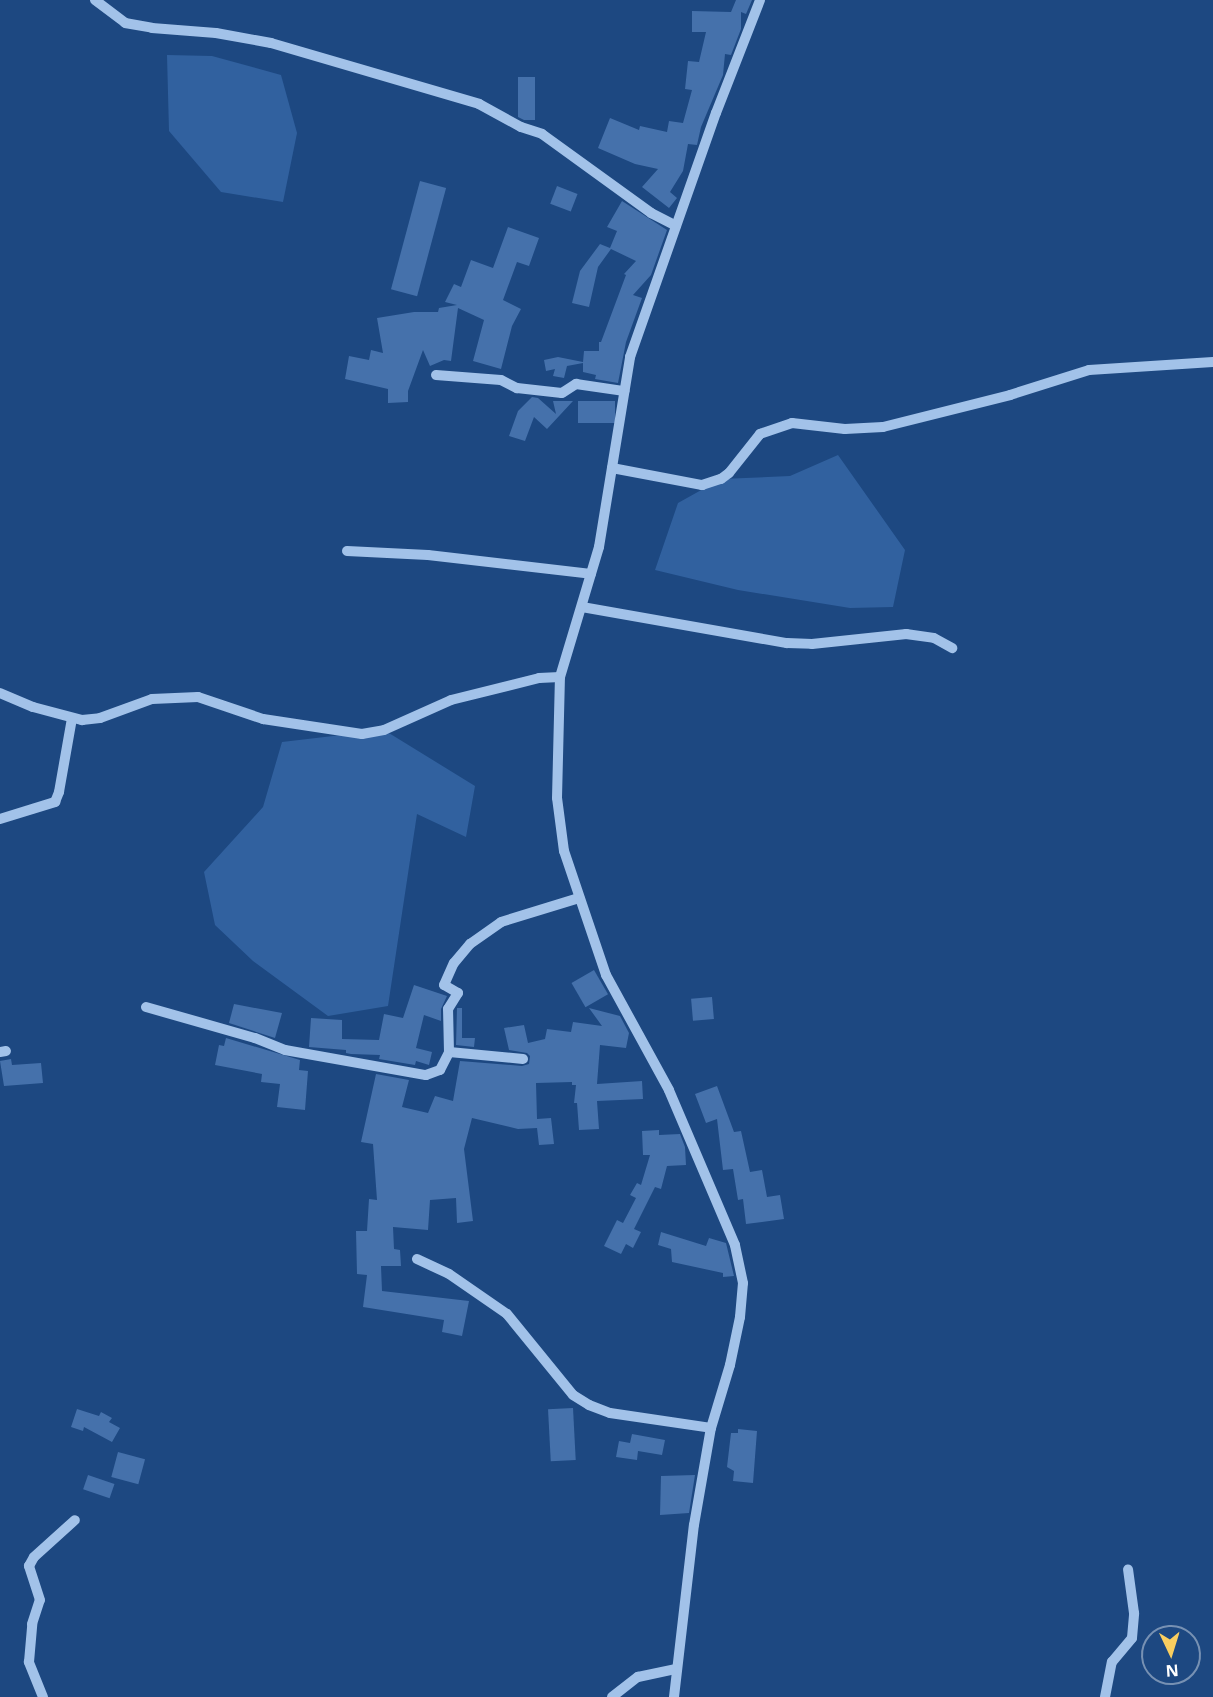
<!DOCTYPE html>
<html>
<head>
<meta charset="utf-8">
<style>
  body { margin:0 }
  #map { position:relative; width:1213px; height:1697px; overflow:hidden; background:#1d4881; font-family:"Open Sans",sans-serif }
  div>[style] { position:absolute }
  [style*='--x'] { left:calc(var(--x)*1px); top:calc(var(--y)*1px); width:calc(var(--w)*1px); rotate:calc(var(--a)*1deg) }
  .green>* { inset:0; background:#31619f }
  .building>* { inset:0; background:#4571ab; transform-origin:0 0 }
  .minor>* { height:10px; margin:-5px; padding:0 5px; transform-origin:5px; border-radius:5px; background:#a2c2e9 }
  span { translate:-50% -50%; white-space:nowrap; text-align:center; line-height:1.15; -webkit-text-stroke:4.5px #1d4881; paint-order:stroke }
  .north { position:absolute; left:1141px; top:1625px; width:60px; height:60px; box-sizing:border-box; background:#1d4881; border:2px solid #7791b3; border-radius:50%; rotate:176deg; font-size:16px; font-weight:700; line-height:24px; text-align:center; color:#fff }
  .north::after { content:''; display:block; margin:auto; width:21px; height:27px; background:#f9ce60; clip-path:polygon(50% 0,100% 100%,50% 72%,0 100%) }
</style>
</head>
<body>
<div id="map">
  <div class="green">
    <i style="clip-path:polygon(167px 55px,212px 56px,281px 75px,297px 133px,283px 202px,221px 192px,169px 131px)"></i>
    <i style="clip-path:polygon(838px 455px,905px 550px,893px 607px,850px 608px,738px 590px,655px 570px,678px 503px,721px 479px,790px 476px)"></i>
    <i style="clip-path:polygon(384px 730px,475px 786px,466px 837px,417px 814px,388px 1006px,328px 1016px,253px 961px,215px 925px,204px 872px,263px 807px,282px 742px)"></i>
  </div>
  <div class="building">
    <i style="clip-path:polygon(736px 0,752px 0,746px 14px,741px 12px,741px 29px,731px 55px,725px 54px,723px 75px,701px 127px,697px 145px,688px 144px,683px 171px,670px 192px,677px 198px,669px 208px,642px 187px,658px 169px,635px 164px,598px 148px,610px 118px,639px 130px,640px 126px,667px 132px,669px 121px,683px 123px,692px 90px,685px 89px,688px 61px,699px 62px,706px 32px,692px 32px,692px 11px,731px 12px)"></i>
    <i style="clip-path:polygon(518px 77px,535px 77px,535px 120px,524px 120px,518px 117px)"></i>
    <i style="left:420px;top:181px;width:27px;height:112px;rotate:15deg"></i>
    <i style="left:557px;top:186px;width:22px;height:19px;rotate:21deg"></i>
    <i style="clip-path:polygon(622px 201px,667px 230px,651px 275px,633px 295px,642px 298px,626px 342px,618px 383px,595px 379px,596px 375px,583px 372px,583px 363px,567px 366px,564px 378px,553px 376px,555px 369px,546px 371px,544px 360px,558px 357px,583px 362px,584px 351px,599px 351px,599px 342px,601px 342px,626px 275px,624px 274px,636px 261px,611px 249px,598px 267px,589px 307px,572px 303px,580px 271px,600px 244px,610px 248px,617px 231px,607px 227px)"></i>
    <i style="clip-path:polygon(508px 227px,539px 238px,529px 266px,517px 262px,503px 300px,521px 309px,512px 326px,501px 369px,473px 361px,484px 320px,458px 308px,451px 361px,444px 360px,430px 366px,423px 350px,408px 391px,408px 402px,388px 403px,388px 389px,345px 379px,349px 356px,369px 360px,371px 350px,383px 353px,377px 318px,414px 312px,438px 312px,439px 308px,457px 305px,445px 302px,454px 284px,461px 287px,471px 260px,493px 268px)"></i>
    <i style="clip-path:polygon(532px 397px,538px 398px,556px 414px,553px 401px,573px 401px,547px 429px,534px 417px,525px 441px,509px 436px,518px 411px)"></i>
    <i style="left:578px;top:401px;width:37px;height:22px"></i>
    <i style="left:594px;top:970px;width:28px;height:26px;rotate:60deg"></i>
    <i style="clip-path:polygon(414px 985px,447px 996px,441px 1009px,441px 1021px,424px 1015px,416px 1048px,432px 1052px,429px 1065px,416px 1061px,415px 1065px,379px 1059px,380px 1055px,351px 1054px,346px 1053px,346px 1050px,309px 1047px,311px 1018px,342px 1020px,342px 1039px,379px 1040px,384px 1014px,403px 1018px)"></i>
    <i style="left:712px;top:997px;width:22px;height:21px;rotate:85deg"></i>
    <i style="clip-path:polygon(234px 1004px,282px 1013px,275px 1038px,229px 1023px)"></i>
    <i style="clip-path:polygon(457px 1008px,462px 1008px,462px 1038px,475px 1038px,474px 1047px,456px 1045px)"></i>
    <i style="clip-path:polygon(589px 1008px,620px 1016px,629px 1033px,626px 1048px,600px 1045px,597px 1084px,642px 1081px,643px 1099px,597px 1101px,599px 1129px,579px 1130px,577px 1103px,574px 1103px,576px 1085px,572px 1085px,572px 1082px,536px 1083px,537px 1119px,551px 1118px,554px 1144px,539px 1145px,537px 1128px,518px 1129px,472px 1118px,464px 1149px,473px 1221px,457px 1223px,456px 1198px,430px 1200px,428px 1230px,393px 1227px,394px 1249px,400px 1250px,401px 1266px,381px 1266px,382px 1291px,469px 1301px,462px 1336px,442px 1332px,444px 1320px,363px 1307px,367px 1275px,357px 1274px,356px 1231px,367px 1231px,369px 1199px,377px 1200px,373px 1144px,361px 1142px,376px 1074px,409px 1080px,402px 1107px,428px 1113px,435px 1096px,453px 1101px,460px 1061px,522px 1066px,529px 1064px,530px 1056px,527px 1053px,509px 1050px,504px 1028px,524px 1025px,528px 1043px,545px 1039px,547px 1029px,571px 1032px,573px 1022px,602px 1026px)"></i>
    <i style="clip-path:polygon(226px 1038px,300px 1060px,299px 1070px,308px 1071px,305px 1110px,277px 1107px,280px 1084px,261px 1082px,262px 1074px,215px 1065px,219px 1045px,224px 1046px)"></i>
    <i style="clip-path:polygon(11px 1059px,12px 1065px,41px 1063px,43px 1083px,4px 1086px,0 1061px)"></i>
    <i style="clip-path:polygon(717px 1086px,734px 1132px,741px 1131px,750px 1172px,762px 1170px,767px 1197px,780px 1195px,784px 1219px,746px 1224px,743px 1199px,738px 1200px,733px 1169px,723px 1170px,717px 1119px,706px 1123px,695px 1094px)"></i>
    <i style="clip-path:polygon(659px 1130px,659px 1135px,680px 1134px,685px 1147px,686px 1165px,667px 1166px,661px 1189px,655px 1187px,634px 1229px,641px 1232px,633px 1248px,626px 1244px,621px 1254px,604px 1246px,617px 1220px,623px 1223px,636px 1198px,630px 1195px,637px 1183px,641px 1185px,650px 1155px,643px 1155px,642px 1131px)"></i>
    <i style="clip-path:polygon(661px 1232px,706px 1246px,709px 1238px,726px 1243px,734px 1276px,723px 1277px,723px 1273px,672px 1262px,671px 1249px,658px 1245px)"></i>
    <i style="left:573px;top:1408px;width:52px;height:25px;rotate:87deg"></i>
    <i style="clip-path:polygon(77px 1409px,99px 1416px,101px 1412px,112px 1418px,109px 1422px,120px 1428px,112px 1442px,84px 1427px,83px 1431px,71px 1427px)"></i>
    <i style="clip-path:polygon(738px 1429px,757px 1431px,753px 1483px,733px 1481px,734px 1471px,727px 1467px,731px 1433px,738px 1433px)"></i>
    <i style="clip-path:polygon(632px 1434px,665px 1440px,662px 1455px,638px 1451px,637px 1460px,616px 1457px,619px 1441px,630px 1443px)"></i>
    <i style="left:118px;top:1452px;width:28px;height:26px;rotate:15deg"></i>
    <i style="left:88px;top:1475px;width:28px;height:15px;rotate:19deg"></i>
    <i style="clip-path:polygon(695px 1475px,689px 1513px,660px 1515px,661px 1476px)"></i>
  </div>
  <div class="minor">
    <i style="--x:95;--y:0;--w:38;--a:37"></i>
    <i style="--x:125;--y:23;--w:27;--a:10"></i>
    <i style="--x:152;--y:28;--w:64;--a:4.5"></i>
    <i style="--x:216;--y:33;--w:56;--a:10.3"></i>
    <i style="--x:271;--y:43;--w:217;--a:16.3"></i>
    <i style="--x:479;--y:104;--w:48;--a:28.7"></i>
    <i style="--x:521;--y:127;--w:22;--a:18"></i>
    <i style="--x:542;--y:134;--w:135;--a:35.9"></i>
    <i style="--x:651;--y:213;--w:28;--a:27"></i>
    <i style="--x:436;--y:375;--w:65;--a:4.4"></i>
    <i style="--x:501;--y:380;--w:18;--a:27"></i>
    <i style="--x:517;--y:388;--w:45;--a:6.3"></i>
    <i style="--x:562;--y:393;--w:17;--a:-33"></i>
    <i style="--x:576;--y:384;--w:49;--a:8.3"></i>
    <i style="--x:612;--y:468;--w:92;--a:10.7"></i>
    <i style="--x:702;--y:485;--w:20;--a:-18"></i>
    <i style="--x:721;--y:479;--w:10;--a:-37"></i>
    <i style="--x:729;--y:473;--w:50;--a:-51.5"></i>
    <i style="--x:760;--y:434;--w:34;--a:-19"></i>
    <i style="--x:792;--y:423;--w:53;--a:6.5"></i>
    <i style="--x:845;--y:429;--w:38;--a:-3"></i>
    <i style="--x:883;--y:427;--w:131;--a:-14.1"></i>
    <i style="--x:1010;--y:395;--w:83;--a:-17.6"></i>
    <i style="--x:1089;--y:370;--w:124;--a:-3.7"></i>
    <i style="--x:347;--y:551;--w:81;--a:2.8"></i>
    <i style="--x:428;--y:555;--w:164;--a:6.6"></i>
    <i style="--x:582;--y:607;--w:208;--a:10"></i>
    <i style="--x:787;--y:643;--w:25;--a:2"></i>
    <i style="--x:812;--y:644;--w:95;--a:-6.1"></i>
    <i style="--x:906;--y:634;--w:28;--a:8"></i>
    <i style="--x:934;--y:638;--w:21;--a:29"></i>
    <i style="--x:0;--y:693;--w:36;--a:23"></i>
    <i style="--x:33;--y:707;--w:51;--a:14.9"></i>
    <i style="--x:82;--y:720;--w:18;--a:-6"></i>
    <i style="--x:100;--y:718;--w:55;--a:-20.1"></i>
    <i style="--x:152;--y:699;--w:46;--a:-2.5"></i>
    <i style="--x:198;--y:697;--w:69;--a:18.7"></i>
    <i style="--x:263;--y:719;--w:100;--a:8.6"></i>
    <i style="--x:362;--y:734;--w:22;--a:-10"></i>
    <i style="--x:384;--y:730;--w:73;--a:-24.1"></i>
    <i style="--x:451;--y:700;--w:91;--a:-14"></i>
    <i style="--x:539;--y:678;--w:21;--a:-3"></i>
    <i style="--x:0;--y:819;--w:58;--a:-17.2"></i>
    <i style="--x:55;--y:802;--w:11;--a:-68"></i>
    <i style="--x:59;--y:792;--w:75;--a:-80"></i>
    <i style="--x:146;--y:1007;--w:113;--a:15.9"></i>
    <i style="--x:255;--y:1038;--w:32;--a:22"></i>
    <i style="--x:285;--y:1050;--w:143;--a:10.1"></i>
    <i style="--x:426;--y:1075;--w:15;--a:-20"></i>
    <i style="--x:440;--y:1070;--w:20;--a:-63"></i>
    <i style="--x:0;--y:1052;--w:6;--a:-9"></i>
    <i style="--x:523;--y:1059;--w:74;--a:-174.6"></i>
    <i style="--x:449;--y:1052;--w:43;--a:-91.3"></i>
    <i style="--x:448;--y:1009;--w:19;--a:-58"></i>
    <i style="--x:458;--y:993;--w:16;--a:-150"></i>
    <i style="--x:444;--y:985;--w:24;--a:-66"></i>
    <i style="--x:454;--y:963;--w:25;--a:-50"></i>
    <i style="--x:470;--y:944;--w:38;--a:-35"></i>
    <i style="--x:501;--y:922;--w:82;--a:-17.1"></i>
    <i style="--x:417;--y:1259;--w:35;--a:25"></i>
    <i style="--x:449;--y:1274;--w:70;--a:34.6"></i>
    <i style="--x:507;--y:1314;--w:104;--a:50.8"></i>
    <i style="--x:573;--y:1395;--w:19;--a:32"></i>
    <i style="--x:589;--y:1405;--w:22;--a:21"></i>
    <i style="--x:610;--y:1413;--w:102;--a:8.4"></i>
    <i style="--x:43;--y:1697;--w:38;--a:-112"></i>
    <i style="--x:29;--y:1662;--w:38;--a:-85"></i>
    <i style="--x:32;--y:1624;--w:25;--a:-72"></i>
    <i style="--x:40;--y:1600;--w:36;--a:-108"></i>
    <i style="--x:29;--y:1566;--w:10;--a:-61"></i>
    <i style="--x:34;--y:1557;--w:55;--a:-42.1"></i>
    <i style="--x:612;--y:1697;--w:33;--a:-38"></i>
    <i style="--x:638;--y:1677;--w:39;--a:-12"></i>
    <i style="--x:674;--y:1697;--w:173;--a:-83.4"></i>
    <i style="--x:694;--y:1525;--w:98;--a:-80.1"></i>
    <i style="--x:711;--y:1428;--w:66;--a:-73.2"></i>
    <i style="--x:730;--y:1365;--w:49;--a:-78.2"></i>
    <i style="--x:740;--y:1317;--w:34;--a:-85"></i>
    <i style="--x:743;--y:1283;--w:39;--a:-102"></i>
    <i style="--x:735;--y:1245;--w:168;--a:-113.1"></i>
    <i style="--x:669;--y:1090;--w:131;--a:-118.7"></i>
    <i style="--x:606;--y:975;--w:131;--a:-108.7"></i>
    <i style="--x:564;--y:851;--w:53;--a:-97.5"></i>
    <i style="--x:557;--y:798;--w:121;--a:-88.6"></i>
    <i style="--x:560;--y:677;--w:136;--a:-73.3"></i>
    <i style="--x:599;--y:547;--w:193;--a:-80.7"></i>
    <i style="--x:630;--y:357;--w:259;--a:-70.6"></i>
    <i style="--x:716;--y:113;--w:121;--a:-68.7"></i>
    <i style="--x:1105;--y:1697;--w:36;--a:-79"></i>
    <i style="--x:1112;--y:1662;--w:31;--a:-50"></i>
    <i style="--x:1132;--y:1638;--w:25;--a:-85"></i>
    <i style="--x:1134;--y:1613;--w:44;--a:-97.8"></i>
  </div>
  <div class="north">N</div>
</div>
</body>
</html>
